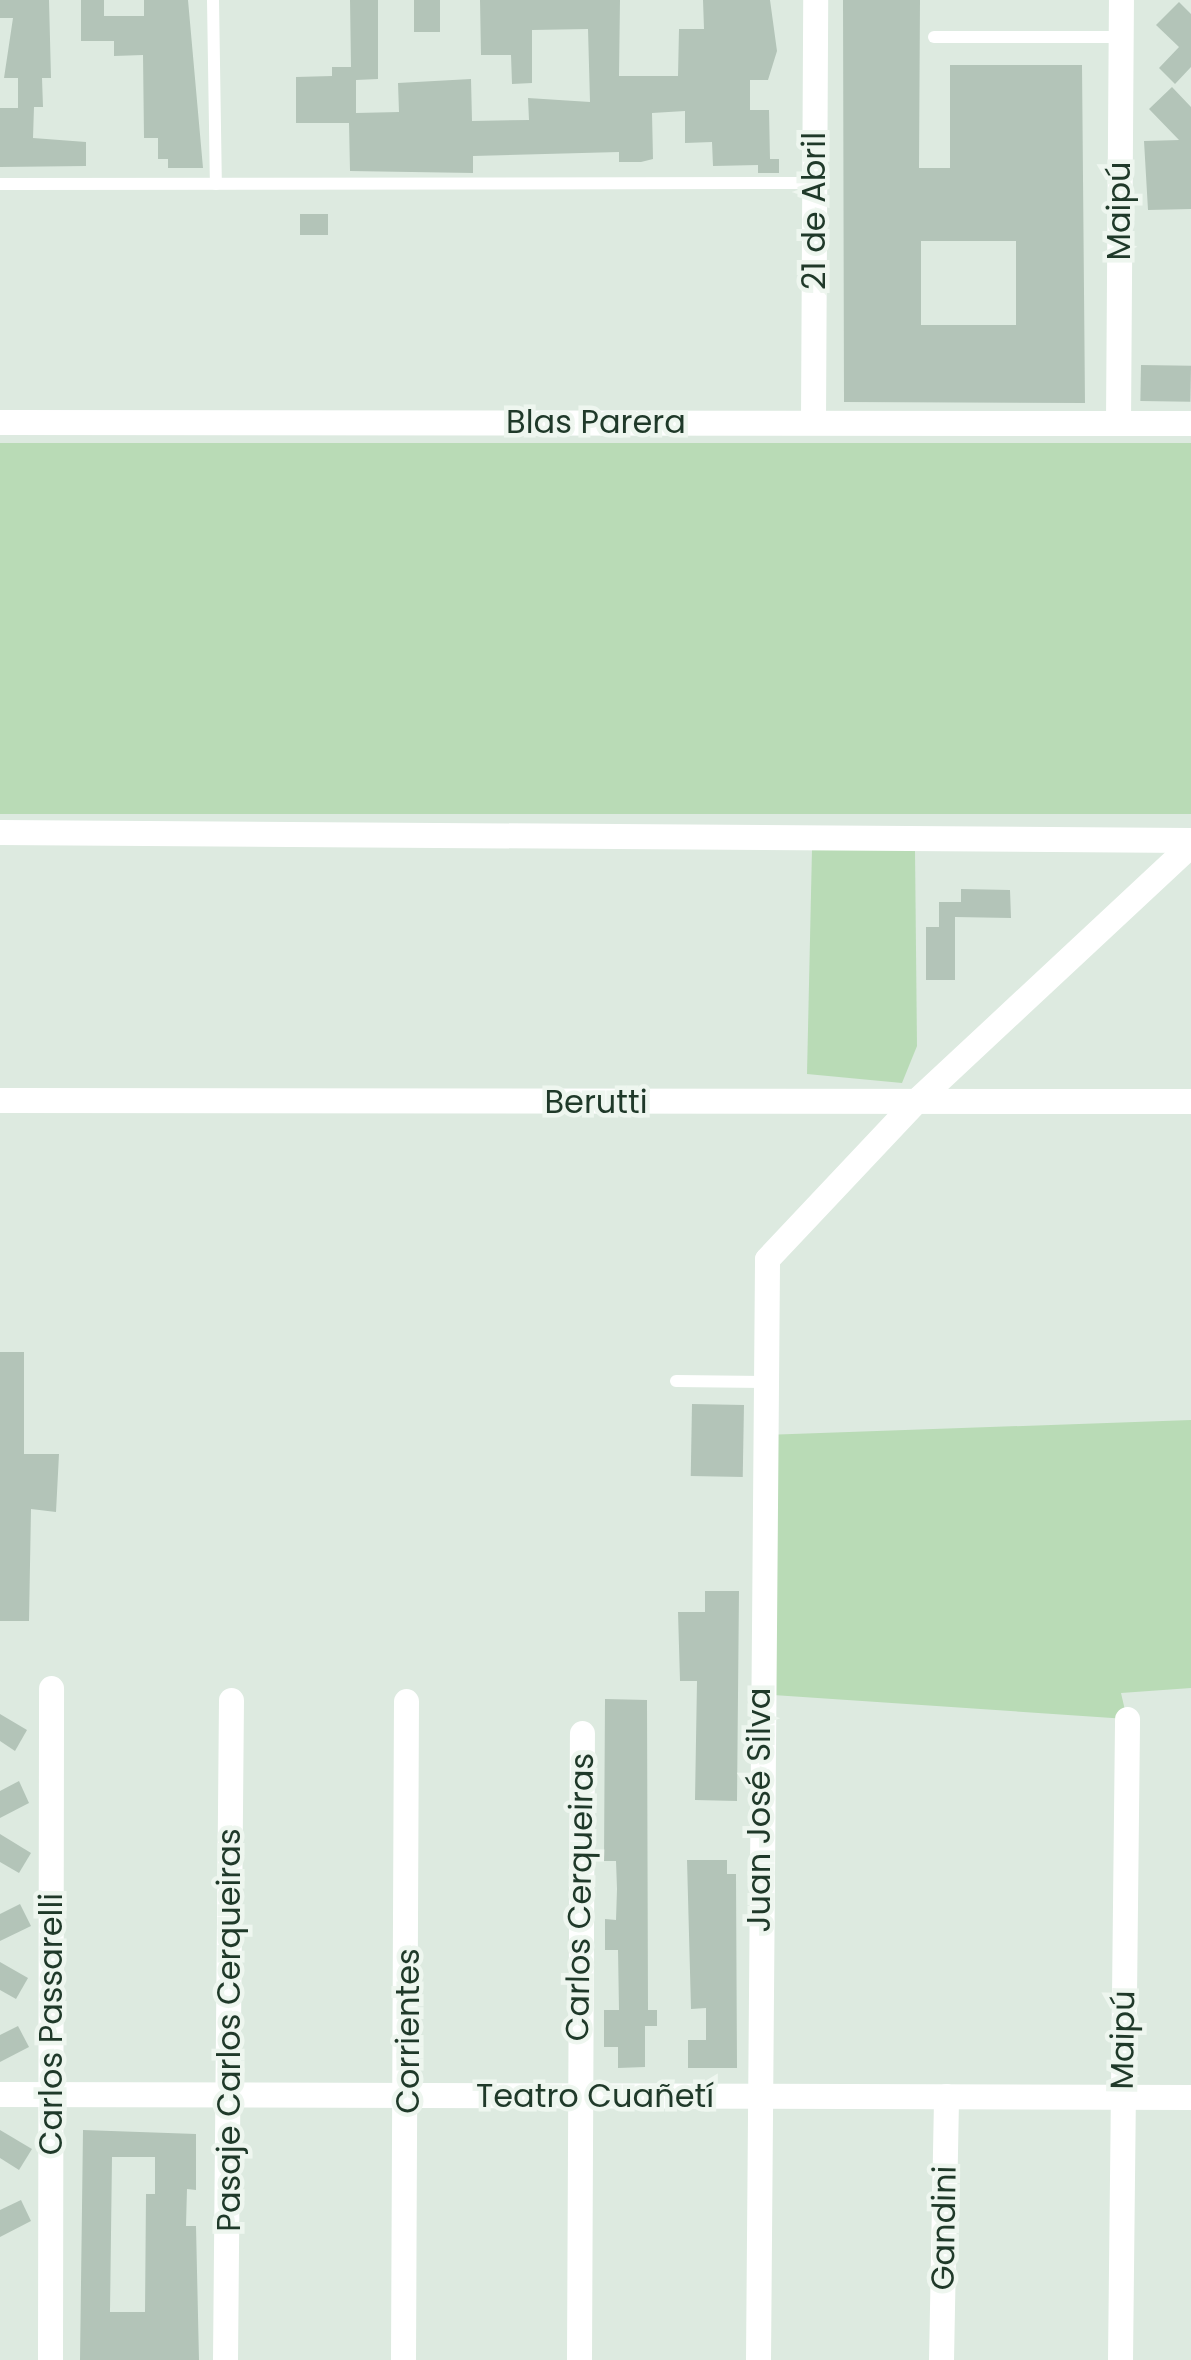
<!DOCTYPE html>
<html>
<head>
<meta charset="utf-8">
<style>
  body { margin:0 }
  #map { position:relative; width:1191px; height:2360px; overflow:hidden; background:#ddeae0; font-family:Poppins,sans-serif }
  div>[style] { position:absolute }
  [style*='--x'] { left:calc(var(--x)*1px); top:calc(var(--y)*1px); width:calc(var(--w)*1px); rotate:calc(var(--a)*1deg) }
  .green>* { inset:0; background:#b9dbb6; transform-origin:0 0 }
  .building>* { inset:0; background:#b3c4b8; transform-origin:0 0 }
  .service>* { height:12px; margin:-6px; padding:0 6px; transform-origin:6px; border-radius:6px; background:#fff }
  .minor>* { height:25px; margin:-12.5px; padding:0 12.5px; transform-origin:12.5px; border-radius:12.5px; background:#fff }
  span { translate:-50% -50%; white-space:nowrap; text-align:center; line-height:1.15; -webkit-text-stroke:9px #eef6ef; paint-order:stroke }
  .street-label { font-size:32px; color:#1f3929 }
</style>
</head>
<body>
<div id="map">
  <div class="green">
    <i style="left:0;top:443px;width:1191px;height:371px"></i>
    <i style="clip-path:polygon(812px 849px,915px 850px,917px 1046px,902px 1083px,807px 1074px)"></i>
    <i style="clip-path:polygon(1191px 1420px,1191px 1688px,1121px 1693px,1127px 1719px,759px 1694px,764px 1435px)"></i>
  </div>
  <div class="building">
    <i style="clip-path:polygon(0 0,49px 0,51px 78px,42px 78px,43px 107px,34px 107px,33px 138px,86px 142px,86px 166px,0 167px,0 108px,18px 108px,18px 78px,4px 78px,13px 18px,0 18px)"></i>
    <i style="clip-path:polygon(81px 0,104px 0,104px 16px,144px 16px,144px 0,188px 0,203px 168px,168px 168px,168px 159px,158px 159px,158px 138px,144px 138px,143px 55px,114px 56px,114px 41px,81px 41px)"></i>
    <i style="clip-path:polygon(350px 0,378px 0,378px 79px,356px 80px,356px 113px,399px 112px,398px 83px,471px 79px,472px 121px,529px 120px,528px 98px,590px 102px,588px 29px,532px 30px,532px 83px,512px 84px,511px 55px,481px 55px,480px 0,620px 0,619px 76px,678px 76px,679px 29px,704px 29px,703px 0,770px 0,777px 51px,768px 80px,750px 80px,750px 110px,769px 110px,770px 159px,779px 159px,779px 173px,758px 173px,758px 165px,713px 166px,712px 142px,685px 143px,685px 111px,652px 113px,653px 159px,641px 162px,619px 162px,619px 152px,473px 156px,473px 173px,350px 171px,349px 123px,296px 123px,296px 77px,332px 76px,332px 67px,351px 67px)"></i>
    <i style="left:414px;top:0;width:26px;height:32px"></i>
    <i style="clip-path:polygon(evenodd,843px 0,920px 0,919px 168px,950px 168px,950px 65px,1082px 65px,1085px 403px,844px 402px,843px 0,921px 241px,1016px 241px,1016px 325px,921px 325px,921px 241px)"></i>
    <i style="clip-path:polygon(1179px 2px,1191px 14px,1191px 67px,1175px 84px,1159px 68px,1179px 47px,1156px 25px)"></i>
    <i style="clip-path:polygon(1172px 87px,1191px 107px,1191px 209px,1148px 210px,1144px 141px,1179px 140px,1149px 109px)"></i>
    <i style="left:300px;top:214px;width:28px;height:21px"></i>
    <i style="left:1141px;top:365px;width:50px;height:36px;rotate:1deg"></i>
    <i style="clip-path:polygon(961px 889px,1010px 890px,1011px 918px,955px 917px,955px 980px,926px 980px,926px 927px,939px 927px,939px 902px,961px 902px)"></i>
    <i style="clip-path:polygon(0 1352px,24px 1352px,24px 1454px,59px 1454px,56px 1512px,31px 1509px,29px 1621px,0 1621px)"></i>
    <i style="left:692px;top:1404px;width:52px;height:72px;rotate:1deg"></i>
    <i style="clip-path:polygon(705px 1591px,739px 1591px,737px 1801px,695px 1800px,697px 1681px,680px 1681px,678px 1612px,705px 1612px)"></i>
    <i style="clip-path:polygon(605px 1699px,647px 1700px,648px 2010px,657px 2010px,657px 2026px,645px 2026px,645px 2067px,618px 2068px,618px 2047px,604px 2047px,604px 2010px,619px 2010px,618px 1950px,605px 1950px,605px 1919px,616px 1920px,617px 1889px,616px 1861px,604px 1861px)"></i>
    <i style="clip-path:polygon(0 1714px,27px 1730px,15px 1751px,0 1741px)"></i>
    <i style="clip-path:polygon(19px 1781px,29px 1803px,0 1818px,0 1791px)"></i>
    <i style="clip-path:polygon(0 1834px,31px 1853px,19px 1873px,0 1862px)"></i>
    <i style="clip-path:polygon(687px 1860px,727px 1860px,727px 1874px,736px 1874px,737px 2068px,688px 2068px,688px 2040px,706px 2040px,706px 2008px,691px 2009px)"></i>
    <i style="clip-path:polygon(20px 1904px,31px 1926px,0 1941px,0 1914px)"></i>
    <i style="clip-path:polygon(0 1962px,28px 1978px,16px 1999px,0 1990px)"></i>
    <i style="clip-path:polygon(18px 2026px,29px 2047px,0 2062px,0 2035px)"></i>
    <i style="clip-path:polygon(0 2130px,32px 2149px,19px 2170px,0 2158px)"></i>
    <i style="clip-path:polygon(evenodd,83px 2130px,196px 2134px,196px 2190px,187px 2189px,186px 2226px,196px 2226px,199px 2360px,80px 2360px,83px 2130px,112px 2157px,155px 2157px,155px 2194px,146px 2194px,145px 2312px,110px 2312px,112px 2157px)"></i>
    <i style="clip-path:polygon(21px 2200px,31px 2221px,0 2237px,0 2210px)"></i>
  </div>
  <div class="service">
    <i style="--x:213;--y:0;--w:184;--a:89.1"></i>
    <i style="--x:934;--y:37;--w:186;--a:0"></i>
    <i style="--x:0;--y:184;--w:814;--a:-0.07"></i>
    <i style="--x:676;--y:1381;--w:89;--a:0.6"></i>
  </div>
  <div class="minor">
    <i style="--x:0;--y:422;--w:1191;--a:0.05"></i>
    <i style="--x:813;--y:422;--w:422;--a:-89.7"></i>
    <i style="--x:1118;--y:423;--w:423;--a:-89.6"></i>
    <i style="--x:0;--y:832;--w:1191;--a:0.38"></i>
    <i style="--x:0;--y:1100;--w:1191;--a:0.05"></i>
    <i style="--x:0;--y:2094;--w:1191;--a:0.14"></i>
    <i style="--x:50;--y:2360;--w:672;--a:-89.91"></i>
    <i style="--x:225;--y:2360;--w:660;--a:-89.48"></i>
    <i style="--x:403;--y:2360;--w:659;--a:-89.74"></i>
    <i style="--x:579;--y:2360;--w:627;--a:-89.73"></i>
    <i style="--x:758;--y:2360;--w:1101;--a:-89.53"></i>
    <i style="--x:767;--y:1259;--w:220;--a:-46.7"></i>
    <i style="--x:918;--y:1099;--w:374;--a:-43"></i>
    <i style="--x:941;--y:2360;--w:264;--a:-88.9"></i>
    <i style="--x:1120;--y:2360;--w:641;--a:-89.37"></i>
  </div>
  <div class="street-label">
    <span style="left:814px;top:211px;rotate:-90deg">21 de Abril</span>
    <span style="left:1119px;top:211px;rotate:-90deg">Maipú</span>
    <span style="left:596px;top:422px">Blas Parera</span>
    <span style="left:596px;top:1102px">Berutti</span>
    <span style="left:759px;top:1810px;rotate:-90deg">Juan José Silva</span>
    <span style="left:580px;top:1897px;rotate:-89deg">Carlos Cerqueiras</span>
    <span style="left:51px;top:2024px;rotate:-90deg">Carlos Passarelli</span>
    <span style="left:229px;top:2030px;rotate:-90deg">Pasaje Carlos Cerqueiras</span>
    <span style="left:408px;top:2031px;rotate:-90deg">Corrientes</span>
    <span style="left:1123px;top:2040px;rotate:-89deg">Maipú</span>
    <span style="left:595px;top:2096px">Teatro Cuañetí</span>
    <span style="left:944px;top:2228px;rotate:-89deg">Gandini</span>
  </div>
</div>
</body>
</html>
